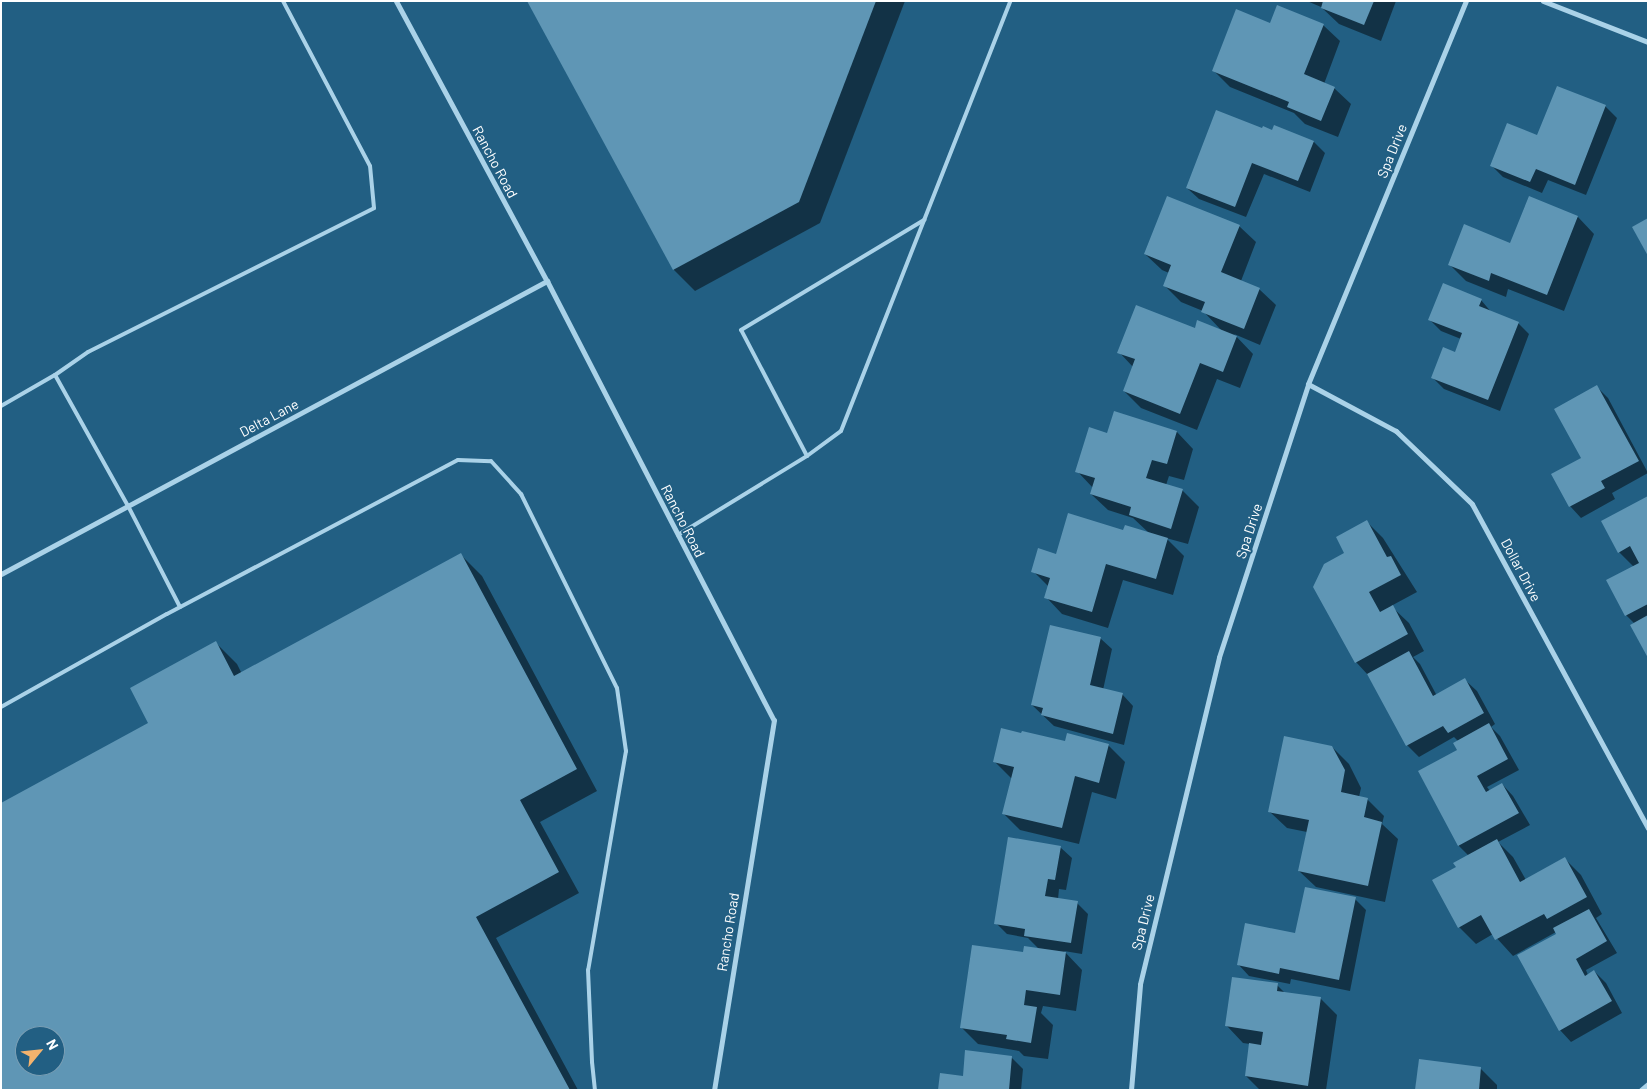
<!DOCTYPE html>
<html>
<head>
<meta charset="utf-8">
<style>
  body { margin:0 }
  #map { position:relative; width:1649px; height:1091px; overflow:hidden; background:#225f83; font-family:Barlow,sans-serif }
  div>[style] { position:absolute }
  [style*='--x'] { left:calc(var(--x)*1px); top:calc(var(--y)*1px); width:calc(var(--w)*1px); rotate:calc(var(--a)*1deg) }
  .shadow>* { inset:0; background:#0007 }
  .building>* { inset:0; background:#5f96b5 }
  .service>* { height:4px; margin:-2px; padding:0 2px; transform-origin:2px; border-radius:2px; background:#aad2e8 }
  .minor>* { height:5px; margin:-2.5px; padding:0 2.5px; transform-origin:2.5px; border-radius:2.5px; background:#aad2e8 }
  span { translate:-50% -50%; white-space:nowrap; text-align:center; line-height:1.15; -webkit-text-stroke:4px #225f83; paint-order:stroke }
  .street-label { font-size:14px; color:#fff }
  .frame { position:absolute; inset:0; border:2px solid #fff; pointer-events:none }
  .north { position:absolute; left:15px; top:1026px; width:50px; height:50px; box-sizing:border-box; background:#225f83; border:1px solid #7a9fb5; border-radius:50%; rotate:62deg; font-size:14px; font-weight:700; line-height:20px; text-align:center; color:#fff }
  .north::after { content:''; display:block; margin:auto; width:18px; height:22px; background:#f4b36d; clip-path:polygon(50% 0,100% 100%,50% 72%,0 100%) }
</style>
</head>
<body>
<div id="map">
  <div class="shadow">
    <i style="clip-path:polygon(529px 1px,905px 1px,820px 223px,695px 291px,674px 270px)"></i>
    <i style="clip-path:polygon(1307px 1px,1396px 1px,1381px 41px,1339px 24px,1321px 7px)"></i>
    <i style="clip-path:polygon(1270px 25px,1323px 25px,1340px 41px,1324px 84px,1334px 88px,1351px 104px,1338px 137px,1305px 124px,1294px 113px,1230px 87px,1213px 70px)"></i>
    <i style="clip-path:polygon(1605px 106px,1617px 118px,1586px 195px,1548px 180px,1542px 193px,1503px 177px,1492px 166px,1538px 136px)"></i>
    <i style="clip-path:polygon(1263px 130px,1314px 142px,1325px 153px,1310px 192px,1264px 174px,1246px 217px,1199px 199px,1187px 188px)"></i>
    <i style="clip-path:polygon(1578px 217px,1594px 234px,1564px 311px,1508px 289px,1506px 297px,1466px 281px,1449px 264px,1511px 244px)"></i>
    <i style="clip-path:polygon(1239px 226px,1256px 242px,1241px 281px,1259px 289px,1276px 305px,1260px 345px,1234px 334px,1253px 354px,1240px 388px,1217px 379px,1197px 430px,1141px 408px,1124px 391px,1133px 367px,1119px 352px,1195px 329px,1222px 331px,1203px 311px,1181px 302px,1164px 285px,1169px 273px,1162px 270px,1145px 254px)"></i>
    <i style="clip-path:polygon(1481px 300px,1492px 313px,1518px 323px,1529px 334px,1500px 411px,1444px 389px,1432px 377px,1456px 353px,1461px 339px,1441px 331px,1430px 320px)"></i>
    <i style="clip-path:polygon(1597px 387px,1608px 398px,1648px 473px,1612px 493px,1615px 499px,1581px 518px,1570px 506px)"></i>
    <i style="clip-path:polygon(1177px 432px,1193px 449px,1184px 480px,1169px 476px,1166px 485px,1182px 490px,1199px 507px,1188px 544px,1166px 538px,1184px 556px,1173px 595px,1123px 580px,1108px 628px,1062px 614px,1046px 597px,1049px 587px,1033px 571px,1057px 555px,1124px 531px,1149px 533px,1133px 518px,1108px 510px,1091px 494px,1093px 488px,1077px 471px,1107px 434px)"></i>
    <i style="clip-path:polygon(1648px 497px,1648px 656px,1635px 624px,1626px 615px,1608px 581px,1634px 567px,1619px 552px)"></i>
    <i style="clip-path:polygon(1367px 522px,1383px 538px,1417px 592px,1391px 606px,1409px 623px,1424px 651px,1413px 657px,1420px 664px,1437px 696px,1465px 680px,1477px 691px,1495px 724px,1491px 727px,1500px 736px,1519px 770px,1487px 787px,1490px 791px,1502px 784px,1513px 796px,1530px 825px,1498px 842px,1513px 857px,1526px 880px,1564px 858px,1581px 875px,1602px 914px,1596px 918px,1617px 953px,1586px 970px,1588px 975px,1594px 971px,1606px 983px,1622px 1013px,1571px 1042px,1560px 1030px,1556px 932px,1513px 956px,1493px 934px,1476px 944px,1459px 927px,1457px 868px,1469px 856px,1459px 846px,1419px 772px,1458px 750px,1458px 741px,1454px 737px,1419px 757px,1407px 745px,1368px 675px,1356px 662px,1346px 553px)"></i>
    <i style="clip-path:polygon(evenodd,461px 555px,482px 576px,597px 791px,540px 822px,579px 893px,496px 938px,578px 1090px,1px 1090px,150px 724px,216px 643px,237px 664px,242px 674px,461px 555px,25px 1036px,55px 1036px,55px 1066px,25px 1066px,25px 1036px)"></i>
    <i style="clip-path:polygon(1100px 638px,1112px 649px,1103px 690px,1122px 694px,1133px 706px,1124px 745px,1054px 726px,1032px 705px)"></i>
    <i style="clip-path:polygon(1066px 742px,1108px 745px,1125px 762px,1116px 799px,1092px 792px,1079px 844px,1020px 830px,1004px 814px,1012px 779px,995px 762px)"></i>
    <i style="clip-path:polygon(1332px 747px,1349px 764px,1361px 788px,1359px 797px,1367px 799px,1384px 816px,1382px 824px,1398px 839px,1385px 902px,1316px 887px,1299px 871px,1307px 832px,1287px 828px,1270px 812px)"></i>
    <i style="clip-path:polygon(1060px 847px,1072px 858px,1066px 890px,1059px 889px,1058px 899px,1077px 903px,1088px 914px,1082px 954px,1064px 951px,1082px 970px,1076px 1011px,1043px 1006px,1041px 1013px,1053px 1025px,1048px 1059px,1024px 1056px,1019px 1051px,978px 1044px,961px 1027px,1024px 953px,1039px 949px,1028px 938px,1007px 934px,996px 923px)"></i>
    <i style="clip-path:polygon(1355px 899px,1366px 910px,1350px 991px,1291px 979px,1290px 984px,1249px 976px,1238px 964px,1296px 935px)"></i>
    <i style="clip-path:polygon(1277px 985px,1286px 994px,1320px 998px,1337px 1015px,1326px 1090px,1260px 1090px,1246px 1076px,1250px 1044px,1243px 1043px,1227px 1026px)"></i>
    <i style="clip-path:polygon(1012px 1058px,1023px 1069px,1021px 1090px,940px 1090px,964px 1077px)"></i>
    <i style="clip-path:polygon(1480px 1068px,1497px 1085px,1497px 1090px,1417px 1090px)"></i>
  </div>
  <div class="building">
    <i style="clip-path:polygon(527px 1px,876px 1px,799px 202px,673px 270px)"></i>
    <i style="clip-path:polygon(1323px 1px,1374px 1px,1364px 25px,1321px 8px)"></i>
    <i style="clip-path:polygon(1277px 5px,1324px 24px,1304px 74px,1335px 87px,1321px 121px,1287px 107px,1289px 102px,1212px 71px,1236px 9px,1270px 23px)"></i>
    <i style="clip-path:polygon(1557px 86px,1606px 105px,1575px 185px,1536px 169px,1530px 182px,1490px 166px,1507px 123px,1537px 135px)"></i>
    <i style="clip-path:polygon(1216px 110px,1262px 128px,1263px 126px,1272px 130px,1274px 125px,1314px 141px,1298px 181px,1252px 163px,1235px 207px,1186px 188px)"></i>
    <i style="clip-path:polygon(1167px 196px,1240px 225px,1221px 272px,1260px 288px,1244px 329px,1201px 312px,1205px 302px,1163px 286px,1171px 265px,1144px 254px)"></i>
    <i style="clip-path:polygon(1529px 196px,1578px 216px,1547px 295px,1491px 273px,1489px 281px,1448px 265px,1464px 224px,1510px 243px)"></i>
    <i style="clip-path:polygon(1648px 218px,1648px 256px,1632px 227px)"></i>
    <i style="clip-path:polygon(1443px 283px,1482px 299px,1479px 306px,1519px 322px,1488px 400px,1431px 378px,1443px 347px,1455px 352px,1462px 333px,1428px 320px)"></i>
    <i style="clip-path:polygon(1136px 305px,1195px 328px,1197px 320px,1237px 336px,1223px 372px,1200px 363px,1180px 414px,1123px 391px,1135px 359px,1117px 353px)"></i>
    <i style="clip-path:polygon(1597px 385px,1639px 461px,1601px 481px,1605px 488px,1569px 507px,1551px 474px,1581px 458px,1554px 409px)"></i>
    <i style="clip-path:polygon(1114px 411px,1177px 431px,1167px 464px,1152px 460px,1146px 478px,1183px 489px,1171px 529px,1129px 515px,1131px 507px,1090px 494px,1095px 478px,1075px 472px,1089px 427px,1107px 433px)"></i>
    <i style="clip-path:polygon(1648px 496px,1648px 604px,1625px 616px,1606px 580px,1639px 563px,1630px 546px,1618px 553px,1601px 521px)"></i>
    <i style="clip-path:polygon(1068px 513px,1123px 530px,1125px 525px,1168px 538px,1156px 579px,1106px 564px,1092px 612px,1044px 598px,1050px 578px,1031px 572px,1038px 548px,1056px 554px)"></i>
    <i style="clip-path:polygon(1367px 520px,1387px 557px,1391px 556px,1401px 575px,1369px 592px,1380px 612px,1393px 605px,1408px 634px,1355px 663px,1313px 587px,1324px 564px,1344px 553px,1336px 537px)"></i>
    <i style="clip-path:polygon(evenodd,461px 553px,577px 769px,520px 800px,559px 872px,476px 917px,570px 1090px,1px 1090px,1px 803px,148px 723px,130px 688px,216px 641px,234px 676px,461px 553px,25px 1036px,55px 1036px,55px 1066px,25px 1066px,25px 1036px)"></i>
    <i style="clip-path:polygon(1648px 615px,1648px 658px,1630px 625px)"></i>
    <i style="clip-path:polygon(1050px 625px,1101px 637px,1090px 685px,1123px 693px,1113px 734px,1041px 715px,1043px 708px,1031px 705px)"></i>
    <i style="clip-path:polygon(1409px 651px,1433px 696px,1465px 678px,1484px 713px,1448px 733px,1443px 726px,1406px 746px,1367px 674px)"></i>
    <i style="clip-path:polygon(1489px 723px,1508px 759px,1477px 776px,1486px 792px,1502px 783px,1519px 813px,1458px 846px,1418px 771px,1457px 750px,1453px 743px)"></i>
    <i style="clip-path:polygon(1001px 728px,1021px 733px,1022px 731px,1065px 741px,1067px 733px,1109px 744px,1099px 783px,1075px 776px,1062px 828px,1002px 814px,1014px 767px,993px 762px)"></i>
    <i style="clip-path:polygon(1284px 736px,1332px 746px,1345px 770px,1341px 792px,1368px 798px,1364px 817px,1382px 822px,1368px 886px,1298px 871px,1309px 820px,1268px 812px)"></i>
    <i style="clip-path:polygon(1008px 837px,1061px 846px,1055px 880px,1048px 879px,1045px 896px,1078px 901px,1071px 943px,1024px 936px,1025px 929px,994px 924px)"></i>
    <i style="clip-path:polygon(1497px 839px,1520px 882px,1565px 857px,1587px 897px,1547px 919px,1544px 914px,1495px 940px,1481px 915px,1458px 928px,1432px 880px,1456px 867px,1453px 863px)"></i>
    <i style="clip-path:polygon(1305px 887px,1356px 897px,1339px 980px,1280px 968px,1279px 974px,1237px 965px,1245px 923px,1295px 933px)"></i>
    <i style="clip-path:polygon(1589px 909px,1607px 941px,1576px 959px,1585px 976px,1594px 970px,1612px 1001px,1559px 1031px,1517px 955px,1556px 934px,1553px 928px)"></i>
    <i style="clip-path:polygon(972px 945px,1023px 952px,1024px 946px,1066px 952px,1060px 995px,1026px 990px,1024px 1005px,1037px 1007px,1031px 1043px,1006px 1039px,1007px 1035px,960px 1028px)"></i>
    <i style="clip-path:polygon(1232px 977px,1278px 983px,1277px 991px,1321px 997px,1308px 1086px,1245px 1076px,1249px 1043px,1261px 1045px,1263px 1032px,1225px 1026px)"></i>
    <i style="clip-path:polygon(965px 1050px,1012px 1056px,1009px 1090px,938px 1090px,940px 1073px,963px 1076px)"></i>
    <i style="clip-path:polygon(1419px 1059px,1481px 1067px,1479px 1090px,1415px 1090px)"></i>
  </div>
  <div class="service">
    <i style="--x:1;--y:406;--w:62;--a:-29.9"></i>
    <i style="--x:807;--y:456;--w:142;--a:-117.6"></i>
    <i style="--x:741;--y:330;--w:214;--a:-31"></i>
    <i style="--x:678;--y:535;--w:151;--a:-31.5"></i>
    <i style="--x:807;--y:456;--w:42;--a:-36.3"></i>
    <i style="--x:841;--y:431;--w:462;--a:-68.5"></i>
    <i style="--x:180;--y:607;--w:114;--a:-117.2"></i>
    <i style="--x:128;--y:506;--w:150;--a:-119.1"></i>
    <i style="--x:55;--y:375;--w:40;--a:-34.9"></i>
    <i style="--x:88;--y:352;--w:320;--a:-26.7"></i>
    <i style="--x:374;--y:208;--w:42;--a:-95.4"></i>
    <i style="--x:370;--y:166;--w:187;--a:-117.8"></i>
    <i style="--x:1;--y:707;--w:190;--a:-29.3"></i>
    <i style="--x:167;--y:614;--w:329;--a:-27.9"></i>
    <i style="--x:458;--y:460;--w:33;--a:2"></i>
    <i style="--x:491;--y:461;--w:45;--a:47.7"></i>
    <i style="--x:521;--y:494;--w:216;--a:63.7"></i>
    <i style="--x:617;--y:688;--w:64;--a:81.9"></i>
    <i style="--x:626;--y:751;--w:222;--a:99.8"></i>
    <i style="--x:588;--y:970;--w:92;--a:87.5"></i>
    <i style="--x:592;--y:1062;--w:28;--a:84"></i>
  </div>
  <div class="minor">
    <i style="--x:396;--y:1;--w:318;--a:61.7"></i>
    <i style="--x:547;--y:281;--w:494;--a:62.7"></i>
    <i style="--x:774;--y:720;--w:375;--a:99.2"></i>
    <i style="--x:1543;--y:1;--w:113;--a:21.3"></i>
    <i style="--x:1308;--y:384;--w:100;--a:28.1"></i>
    <i style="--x:1396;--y:431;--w:105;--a:43.8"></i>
    <i style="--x:1472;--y:504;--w:369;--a:61.5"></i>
    <i style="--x:1;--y:574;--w:620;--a:-28.22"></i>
    <i style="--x:1131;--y:1090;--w:106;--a:-85.1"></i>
    <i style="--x:1140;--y:984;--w:336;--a:-76.4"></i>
    <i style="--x:1219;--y:657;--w:287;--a:-71.9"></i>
    <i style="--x:1308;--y:384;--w:414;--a:-67.6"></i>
    <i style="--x:1641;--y:1090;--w:9;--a:-41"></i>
  </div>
  <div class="street-label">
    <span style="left:1392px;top:151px;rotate:-68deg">Spa Drive</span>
    <span style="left:495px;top:162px;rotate:62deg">Rancho Road</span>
    <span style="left:269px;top:418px;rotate:-28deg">Delta Lane</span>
    <span style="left:683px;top:521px;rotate:63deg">Rancho Road</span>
    <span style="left:1249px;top:531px;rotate:-72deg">Spa Drive</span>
    <span style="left:1521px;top:570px;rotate:62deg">Dollar Drive</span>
    <span style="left:1143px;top:922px;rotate:-76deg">Spa Drive</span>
    <span style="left:728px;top:932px;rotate:-81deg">Rancho Road</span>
  </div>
  <div class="frame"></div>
  <div class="north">N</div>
</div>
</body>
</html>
